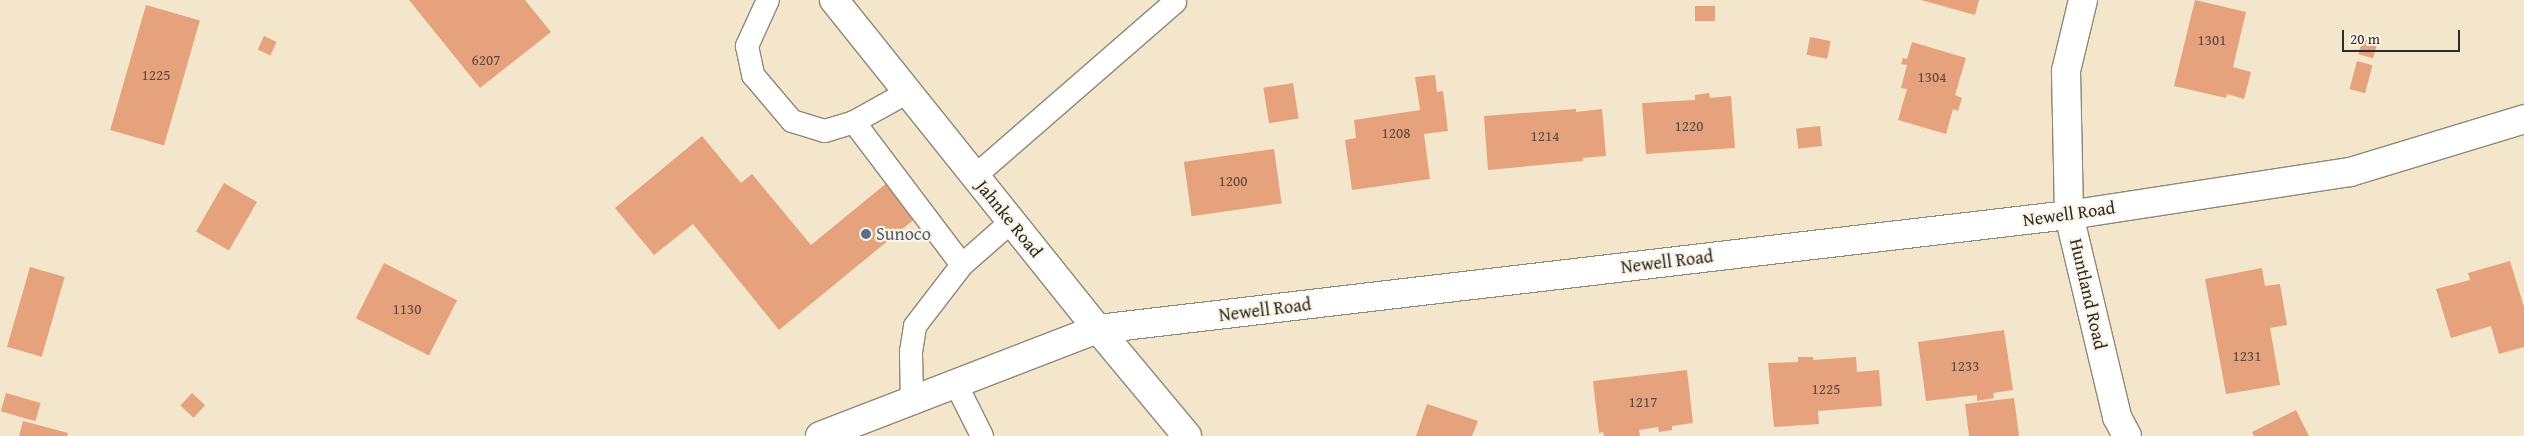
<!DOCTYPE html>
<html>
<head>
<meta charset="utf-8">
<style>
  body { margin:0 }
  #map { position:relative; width:2524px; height:436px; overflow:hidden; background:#f4e6ca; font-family:"Gentium Book Plus",serif }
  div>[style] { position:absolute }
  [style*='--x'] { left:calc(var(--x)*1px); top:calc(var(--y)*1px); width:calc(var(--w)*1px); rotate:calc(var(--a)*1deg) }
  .building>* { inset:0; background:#e5a27d; transform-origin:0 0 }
  .roads { filter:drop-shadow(1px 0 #90887a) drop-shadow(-1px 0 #90887a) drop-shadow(0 1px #90887a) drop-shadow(0 -1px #90887a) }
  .service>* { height:22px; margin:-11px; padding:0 11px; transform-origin:11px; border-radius:11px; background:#fff }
  .minor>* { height:28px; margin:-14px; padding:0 14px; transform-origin:14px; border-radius:14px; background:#fff }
  .secondary>* { height:28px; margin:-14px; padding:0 14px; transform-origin:14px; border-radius:14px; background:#fff }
  .dots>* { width:14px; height:14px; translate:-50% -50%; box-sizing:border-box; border:2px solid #fcf5e5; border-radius:50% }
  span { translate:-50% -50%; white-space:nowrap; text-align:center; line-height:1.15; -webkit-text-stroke:4.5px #fcf5e5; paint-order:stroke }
  .number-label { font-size:15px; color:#5a4940 }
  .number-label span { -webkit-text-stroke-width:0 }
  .street-label { font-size:18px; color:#2b2b2b }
  .service-label { font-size:18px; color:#4e5e75 }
  .left { translate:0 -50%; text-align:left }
  .scale { position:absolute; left:2342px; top:30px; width:118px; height:22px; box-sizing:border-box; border:2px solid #2b2b2b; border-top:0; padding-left:6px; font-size:15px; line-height:18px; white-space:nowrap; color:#2b2b2b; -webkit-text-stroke:4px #fcf5e5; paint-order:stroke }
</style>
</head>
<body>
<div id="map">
  <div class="building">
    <i style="clip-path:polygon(409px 0,525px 0,551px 32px,480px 88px)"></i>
    <i style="clip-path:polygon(1921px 0,1979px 0,1975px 15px)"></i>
    <i style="clip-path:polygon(2195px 0,2246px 12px,2233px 67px,2251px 72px,2244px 99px,2227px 94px,2226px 98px,2174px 86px)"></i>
    <i style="left:146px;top:5px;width:56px;height:130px;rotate:16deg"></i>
    <i style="left:1715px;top:6px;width:15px;height:20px;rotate:90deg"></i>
    <i style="left:2364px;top:35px;width:15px;height:20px;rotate:16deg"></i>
    <i style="left:264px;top:36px;width:14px;height:15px;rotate:25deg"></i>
    <i style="left:1810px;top:37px;width:21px;height:18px;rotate:11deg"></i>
    <i style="clip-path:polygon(1912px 42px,1966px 58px,1955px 95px,1962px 98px,1958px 111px,1953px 109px,1946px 134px,1898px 120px,1907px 89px,1901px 88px,1907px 65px,1901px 64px,1903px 58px,1907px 59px)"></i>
    <i style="left:2357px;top:61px;width:16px;height:29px;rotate:15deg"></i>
    <i style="clip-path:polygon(1435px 75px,1437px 92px,1443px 91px,1448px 131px,1424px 134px,1430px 179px,1352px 190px,1345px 140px,1356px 138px,1354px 120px,1420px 110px,1415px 77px)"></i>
    <i style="left:1293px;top:83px;width:36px;height:30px;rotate:81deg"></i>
    <i style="clip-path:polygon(1709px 93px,1710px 98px,1731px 96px,1735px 148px,1646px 154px,1642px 103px,1695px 100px,1695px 95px)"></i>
    <i style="clip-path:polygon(1576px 109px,1576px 112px,1602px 109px,1606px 156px,1583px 158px,1583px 161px,1488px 170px,1484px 116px)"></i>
    <i style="left:1820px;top:126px;width:20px;height:24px;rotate:84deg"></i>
    <i style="clip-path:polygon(702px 136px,741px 183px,752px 174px,811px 245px,888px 182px,917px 217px,779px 330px,693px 224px,654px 255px,615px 208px)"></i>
    <i style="left:1274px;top:149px;width:55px;height:91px;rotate:82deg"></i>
    <i style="left:224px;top:183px;width:38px;height:56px;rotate:30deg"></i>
    <i style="clip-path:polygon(2510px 261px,2524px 307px,2524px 347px,2499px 354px,2491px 326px,2451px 338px,2436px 289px,2470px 280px,2468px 273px)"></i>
    <i style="left:384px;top:263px;width:82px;height:62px;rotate:27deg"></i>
    <i style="left:30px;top:267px;width:36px;height:83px;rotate:16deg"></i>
    <i style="clip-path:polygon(2262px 268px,2265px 286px,2280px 284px,2287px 325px,2270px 328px,2280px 385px,2226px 394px,2205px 279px)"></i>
    <i style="clip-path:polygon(2004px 330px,2013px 390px,1993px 393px,1994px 398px,1977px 401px,1977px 395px,1926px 401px,1918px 342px)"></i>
    <i style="clip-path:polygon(1798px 357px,1813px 357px,1813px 360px,1856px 357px,1857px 372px,1879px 370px,1882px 406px,1818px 411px,1819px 424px,1774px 427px,1768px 363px,1798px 362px)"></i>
    <i style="clip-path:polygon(1687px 370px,1693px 423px,1672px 426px,1672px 430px,1659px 432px,1658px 427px,1639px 430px,1640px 436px,1604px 436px,1603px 432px,1599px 433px,1593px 381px)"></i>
    <i style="left:6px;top:393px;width:36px;height:19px;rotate:16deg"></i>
    <i style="left:192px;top:393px;width:18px;height:17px;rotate:43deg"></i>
    <i style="clip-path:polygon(2014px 398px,2019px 436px,1969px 436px,1965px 404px)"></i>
    <i style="clip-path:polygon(1427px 404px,1478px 421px,1472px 436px,1416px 436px)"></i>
    <i style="clip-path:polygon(2296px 410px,2309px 436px,2254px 436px,2252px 432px)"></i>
    <i style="clip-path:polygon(23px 421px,68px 433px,67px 436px,19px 436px)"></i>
  </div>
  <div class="roads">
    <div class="service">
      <i style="--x:768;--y:0;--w:51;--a:114.5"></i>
      <i style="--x:747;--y:46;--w:30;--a:78"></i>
      <i style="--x:753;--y:75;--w:60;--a:49.7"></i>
      <i style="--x:792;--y:121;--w:34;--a:17"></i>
      <i style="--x:825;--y:131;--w:30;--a:-17"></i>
      <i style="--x:854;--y:122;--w:62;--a:-29.1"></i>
      <i style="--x:854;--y:122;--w:179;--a:52.9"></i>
      <i style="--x:962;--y:265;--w:65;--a:-41.3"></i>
      <i style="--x:975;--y:176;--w:265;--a:-41"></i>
      <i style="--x:956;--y:384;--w:58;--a:63.4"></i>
      <i style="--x:912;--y:401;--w:49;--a:-91.2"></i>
      <i style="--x:911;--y:352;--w:26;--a:-81"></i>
      <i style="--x:915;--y:326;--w:77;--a:-52.4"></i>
    </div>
    <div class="minor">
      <i style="--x:2083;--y:0;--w:73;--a:103.5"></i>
      <i style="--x:2066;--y:71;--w:144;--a:88.8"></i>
      <i style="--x:2069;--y:215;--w:208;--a:76.6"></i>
      <i style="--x:2117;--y:417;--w:21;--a:62"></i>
      <i style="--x:820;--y:436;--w:298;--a:-21.1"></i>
      <i style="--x:1098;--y:329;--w:978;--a:-6.7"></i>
      <i style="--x:2069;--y:215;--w:284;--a:-8.7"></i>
      <i style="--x:2350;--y:172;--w:182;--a:-16.9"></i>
    </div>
    <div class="secondary">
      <i style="--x:834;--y:0;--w:422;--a:51.3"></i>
      <i style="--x:1098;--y:329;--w:139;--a:50.2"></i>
    </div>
  </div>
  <div class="dots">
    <i style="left:866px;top:234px;background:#5c6f8a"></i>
  </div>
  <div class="number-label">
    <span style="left:2212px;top:40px">1301</span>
    <span style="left:486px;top:60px">6207</span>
    <span style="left:156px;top:75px">1225</span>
    <span style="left:1932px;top:77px">1304</span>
    <span style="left:1689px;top:126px">1220</span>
    <span style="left:1396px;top:133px">1208</span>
    <span style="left:1545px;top:136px">1214</span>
    <span style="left:1233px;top:181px">1200</span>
    <span style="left:407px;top:309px">1130</span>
    <span style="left:2247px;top:356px">1231</span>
    <span style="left:1965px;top:366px">1233</span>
    <span style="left:1826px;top:389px">1225</span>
    <span style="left:1643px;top:402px">1217</span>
  </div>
  <div class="street-label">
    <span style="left:2069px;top:214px;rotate:-8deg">Newell Road</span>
    <span style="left:1009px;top:219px;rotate:51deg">Jahnke Road</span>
    <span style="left:1667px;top:262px;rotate:-7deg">Newell Road</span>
    <span style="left:2088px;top:294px;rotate:77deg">Huntland Road</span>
    <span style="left:1265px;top:310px;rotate:-7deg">Newell Road</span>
  </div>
  <div class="service-label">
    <span class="left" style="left:876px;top:234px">Sunoco</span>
  </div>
  <div class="scale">20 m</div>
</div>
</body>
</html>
